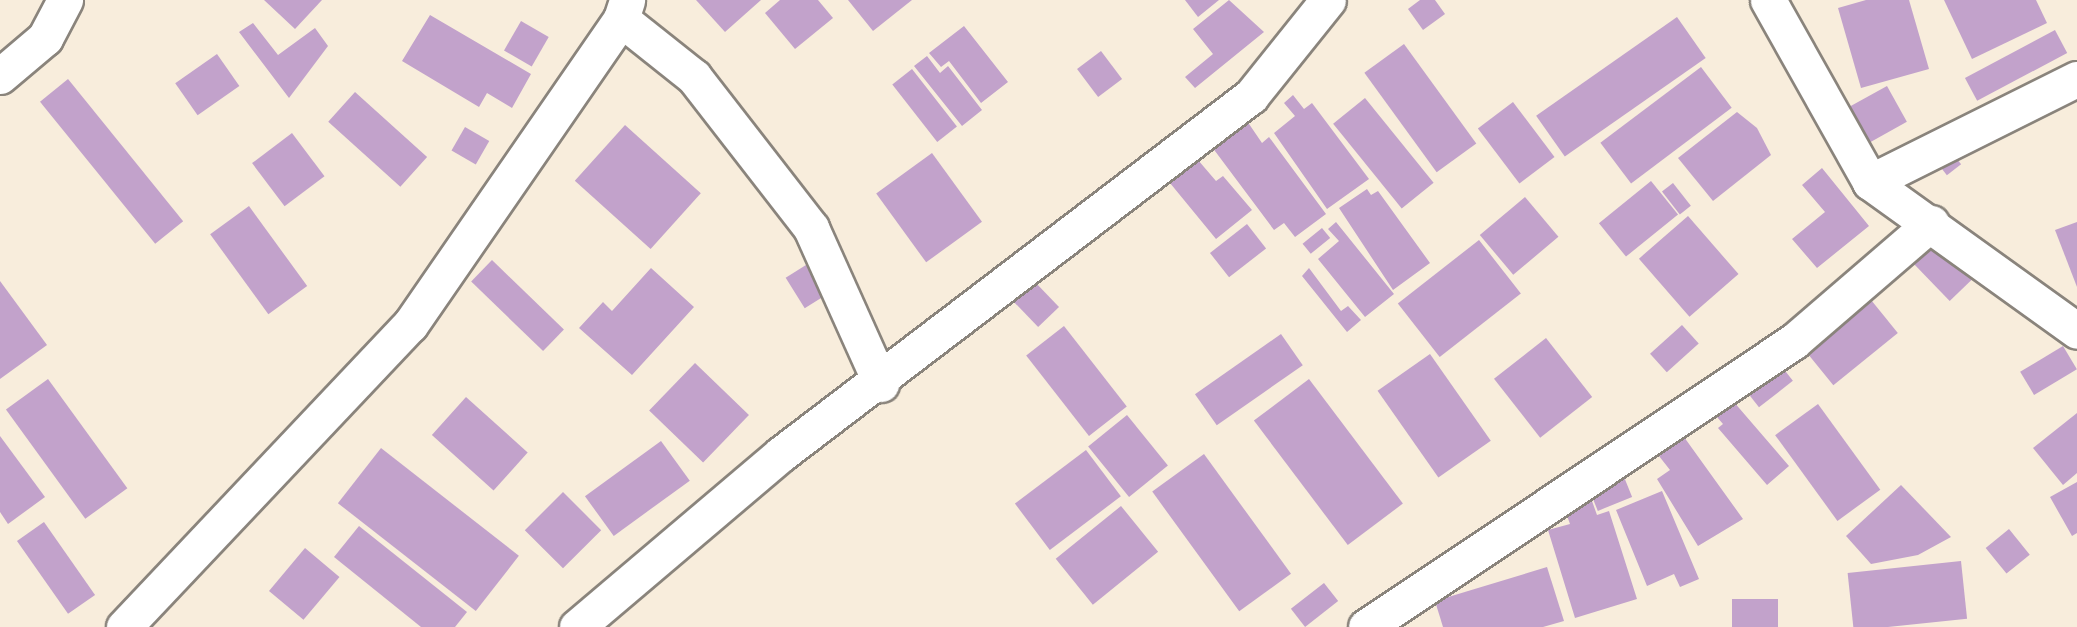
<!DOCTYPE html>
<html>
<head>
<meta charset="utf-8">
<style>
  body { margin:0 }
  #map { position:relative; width:2077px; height:627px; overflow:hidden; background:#f8eddc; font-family:"Playpen Sans",sans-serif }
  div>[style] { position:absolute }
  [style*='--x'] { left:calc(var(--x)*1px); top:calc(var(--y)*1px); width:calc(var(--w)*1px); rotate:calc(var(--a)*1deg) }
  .building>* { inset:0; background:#c2a2cb; transform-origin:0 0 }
  .roads { filter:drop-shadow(2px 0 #8a847c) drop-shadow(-2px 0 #8a847c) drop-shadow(0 2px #8a847c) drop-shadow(0 -2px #8a847c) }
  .minor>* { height:35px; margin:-17.5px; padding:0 17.5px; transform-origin:17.5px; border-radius:17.5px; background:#fff }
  span { translate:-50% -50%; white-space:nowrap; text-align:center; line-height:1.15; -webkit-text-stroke:6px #fdfcf7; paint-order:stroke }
</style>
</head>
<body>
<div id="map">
  <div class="building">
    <i style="clip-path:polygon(264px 0,322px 0,295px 29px)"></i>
    <i style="clip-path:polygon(696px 0,761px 0,725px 32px)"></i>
    <i style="clip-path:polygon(780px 0,818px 0,833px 18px,795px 49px,765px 13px)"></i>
    <i style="clip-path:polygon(848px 0,912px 0,873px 31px)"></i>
    <i style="clip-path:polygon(1185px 0,1219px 0,1198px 17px)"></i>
    <i style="clip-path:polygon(1229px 0,1264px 32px,1195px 88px,1185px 77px,1213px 54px,1193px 29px)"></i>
    <i style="clip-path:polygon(1420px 0,1435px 0,1445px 14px,1423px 30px,1408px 9px)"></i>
    <i style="clip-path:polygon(1866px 0,1909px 0,1929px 69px,1861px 88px,1838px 8px)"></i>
    <i style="clip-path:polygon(1944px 0,2036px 0,2047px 23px,1972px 59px)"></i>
    <i style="clip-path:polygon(430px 15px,531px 74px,512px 108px,487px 93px,479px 107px,402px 61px)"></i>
    <i style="left:1677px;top:17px;width:50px;height:172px;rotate:55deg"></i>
    <i style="left:521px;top:21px;width:32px;height:34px;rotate:30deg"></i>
    <i style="clip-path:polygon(253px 23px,278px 55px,315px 28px,328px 46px,289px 98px,239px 32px)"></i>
    <i style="clip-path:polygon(964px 26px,1008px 82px,981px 103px,949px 61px,941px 67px,929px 53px)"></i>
    <i style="left:2055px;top:30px;width:26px;height:102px;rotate:62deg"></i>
    <i style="left:1404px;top:44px;width:123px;height:49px;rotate:54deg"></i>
    <i style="left:1101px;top:51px;width:35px;height:30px;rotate:53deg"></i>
    <i style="left:217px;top:54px;width:39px;height:51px;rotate:55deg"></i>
    <i style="clip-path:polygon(927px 56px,940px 73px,948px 66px,982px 110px,962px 126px,914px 66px)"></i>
    <i style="left:1701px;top:67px;width:51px;height:126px;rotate:53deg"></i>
    <i style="left:912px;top:69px;width:73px;height:25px;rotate:52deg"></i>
    <i style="left:68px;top:79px;width:183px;height:36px;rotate:51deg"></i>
    <i style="left:1887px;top:86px;width:41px;height:43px;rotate:61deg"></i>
    <i style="left:355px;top:92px;width:97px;height:40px;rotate:42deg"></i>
    <i style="clip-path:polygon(1293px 95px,1304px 109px,1312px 103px,1369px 179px,1327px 209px,1274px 133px,1295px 116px,1284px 103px)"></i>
    <i style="left:1365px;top:98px;width:109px;height:41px;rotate:51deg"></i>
    <i style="left:1513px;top:102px;width:69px;height:44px;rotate:53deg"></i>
    <i style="clip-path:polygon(1737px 112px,1757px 128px,1771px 155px,1713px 201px,1678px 158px)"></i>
    <i style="clip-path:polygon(1247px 121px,1262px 143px,1269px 137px,1326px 214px,1295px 237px,1284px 223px,1274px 230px,1212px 147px)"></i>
    <i style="left:625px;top:125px;width:102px;height:75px;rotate:42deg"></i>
    <i style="left:465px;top:127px;width:28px;height:27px;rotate:30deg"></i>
    <i style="left:292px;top:133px;width:54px;height:50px;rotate:53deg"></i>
    <i style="left:1950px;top:150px;width:18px;height:18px;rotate:52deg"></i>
    <i style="left:932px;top:153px;width:85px;height:69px;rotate:54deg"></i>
    <i style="clip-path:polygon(1198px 160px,1216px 181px,1223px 176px,1252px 210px,1216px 239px,1170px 183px)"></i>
    <i style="clip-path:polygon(1822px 168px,1869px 226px,1817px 268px,1792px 239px,1825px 212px,1802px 185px)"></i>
    <i style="left:1651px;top:181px;width:43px;height:67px;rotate:51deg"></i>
    <i style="left:1673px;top:183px;width:29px;height:14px;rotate:52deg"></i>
    <i style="clip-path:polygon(1367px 189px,1371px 195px,1378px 191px,1430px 263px,1393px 290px,1339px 208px)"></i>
    <i style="left:1525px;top:197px;width:52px;height:59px;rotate:50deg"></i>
    <i style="left:249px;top:206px;width:99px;height:48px;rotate:54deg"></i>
    <i style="left:1688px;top:216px;width:77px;height:65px;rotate:49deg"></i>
    <i style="clip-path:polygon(1336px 222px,1394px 294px,1365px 317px,1318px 259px,1339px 241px,1328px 229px)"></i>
    <i style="clip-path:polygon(2077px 222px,2077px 287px,2055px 230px)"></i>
    <i style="left:1247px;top:224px;width:31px;height:47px;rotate:52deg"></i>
    <i style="left:1322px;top:228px;width:13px;height:25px;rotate:51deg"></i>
    <i style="left:1936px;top:235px;width:57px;height:36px;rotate:46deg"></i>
    <i style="left:1479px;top:240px;width:68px;height:103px;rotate:52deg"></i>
    <i style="left:492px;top:260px;width:100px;height:30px;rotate:44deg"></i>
    <i style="left:806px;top:265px;width:36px;height:24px;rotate:58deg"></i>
    <i style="clip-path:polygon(651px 268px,694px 307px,632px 375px,579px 328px,603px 302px,612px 311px)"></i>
    <i style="clip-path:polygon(1309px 268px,1341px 311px,1348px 306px,1361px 320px,1347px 332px,1302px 276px)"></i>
    <i style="clip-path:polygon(0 281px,47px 345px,0 379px)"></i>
    <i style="left:1034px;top:281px;width:36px;height:29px;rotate:46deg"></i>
    <i style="left:1867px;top:295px;width:49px;height:83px;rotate:51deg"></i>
    <i style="left:1682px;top:325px;width:25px;height:43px;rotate:48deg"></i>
    <i style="left:1064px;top:326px;width:102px;height:48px;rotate:52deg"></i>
    <i style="left:1281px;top:334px;width:38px;height:105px;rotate:55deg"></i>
    <i style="left:1546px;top:338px;width:75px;height:66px;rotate:52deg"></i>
    <i style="left:2063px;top:346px;width:27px;height:50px;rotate:59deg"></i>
    <i style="left:1430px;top:354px;width:106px;height:64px;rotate:55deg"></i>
    <i style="left:1775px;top:358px;width:29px;height:43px;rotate:52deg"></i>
    <i style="left:695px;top:363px;width:75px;height:66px;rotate:44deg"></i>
    <i style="left:48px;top:379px;width:135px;height:52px;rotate:54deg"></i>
    <i style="left:1309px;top:379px;width:156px;height:69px;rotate:53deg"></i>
    <i style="clip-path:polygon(1727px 394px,1789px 466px,1767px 485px,1718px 428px,1723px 424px,1710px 409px)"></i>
    <i style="left:466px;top:397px;width:83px;height:51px;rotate:42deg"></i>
    <i style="left:1818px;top:404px;width:106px;height:53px;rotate:54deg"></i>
    <i style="clip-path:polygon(2077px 413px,2077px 473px,2063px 485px,2033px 448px)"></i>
    <i style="left:1127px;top:415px;width:65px;height:50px;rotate:51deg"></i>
    <i style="clip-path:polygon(0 436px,45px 497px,8px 524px,0 512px)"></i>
    <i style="clip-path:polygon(1684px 437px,1743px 519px,1698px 546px,1657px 479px,1670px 470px,1659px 456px)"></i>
    <i style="left:661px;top:441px;width:49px;height:94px;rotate:54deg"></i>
    <i style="left:381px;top:448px;width:175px;height:70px;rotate:38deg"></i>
    <i style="left:1086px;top:450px;width:58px;height:89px;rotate:53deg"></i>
    <i style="left:1204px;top:454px;width:148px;height:64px;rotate:54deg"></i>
    <i style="left:1622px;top:472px;width:27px;height:37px;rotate:68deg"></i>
    <i style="clip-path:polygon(2077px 482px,2077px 533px,2072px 536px,2050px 497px)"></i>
    <i style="clip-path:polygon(1901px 485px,1951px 537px,1918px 555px,1871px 564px,1846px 536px)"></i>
    <i style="clip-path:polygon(1662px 491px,1699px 579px,1680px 587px,1674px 574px,1647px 586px,1616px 510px)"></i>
    <i style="left:563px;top:492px;width:54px;height:54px;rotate:45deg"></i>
    <i style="clip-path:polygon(1592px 501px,1597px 515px,1609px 511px,1637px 599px,1575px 618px,1548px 530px,1570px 524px,1565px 510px)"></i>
    <i style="left:1121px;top:506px;width:59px;height:84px;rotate:51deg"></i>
    <i style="left:44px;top:522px;width:89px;height:33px;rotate:55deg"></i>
    <i style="clip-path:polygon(359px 526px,467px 612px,455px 627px,421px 627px,334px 557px)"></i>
    <i style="left:2009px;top:529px;width:33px;height:30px;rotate:51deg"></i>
    <i style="left:305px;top:548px;width:45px;height:56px;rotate:40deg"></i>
    <i style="left:1961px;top:561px;width:58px;height:114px;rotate:84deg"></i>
    <i style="clip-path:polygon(1547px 567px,1564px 621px,1543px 627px,1443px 627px,1435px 601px)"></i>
    <i style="left:1324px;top:583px;width:23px;height:42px;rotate:52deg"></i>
    <i style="left:1732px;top:599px;width:46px;height:28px"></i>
  </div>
  <div class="roads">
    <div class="minor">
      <i style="--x:1768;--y:0;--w:209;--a:60.7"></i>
      <i style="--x:1870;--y:182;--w:255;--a:35.7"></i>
      <i style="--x:621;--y:19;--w:93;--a:38.5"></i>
      <i style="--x:694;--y:77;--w:191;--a:52.2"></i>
      <i style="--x:811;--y:228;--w:171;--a:65.8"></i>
      <i style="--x:0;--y:76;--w:59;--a:-40.2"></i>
      <i style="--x:45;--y:38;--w:43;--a:-62.2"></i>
      <i style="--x:1870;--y:182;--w:231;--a:-26.5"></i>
      <i style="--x:124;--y:627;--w:416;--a:-46.6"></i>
      <i style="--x:410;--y:325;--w:372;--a:-55.4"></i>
      <i style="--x:621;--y:19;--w:20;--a:-72"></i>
      <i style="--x:577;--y:627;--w:267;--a:-40.3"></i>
      <i style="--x:781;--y:454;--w:591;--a:-37.3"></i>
      <i style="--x:1251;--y:96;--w:123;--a:-51.3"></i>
      <i style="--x:1366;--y:627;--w:515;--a:-33.75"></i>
      <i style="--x:1794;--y:341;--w:181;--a:-40.7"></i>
    </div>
  </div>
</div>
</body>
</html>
